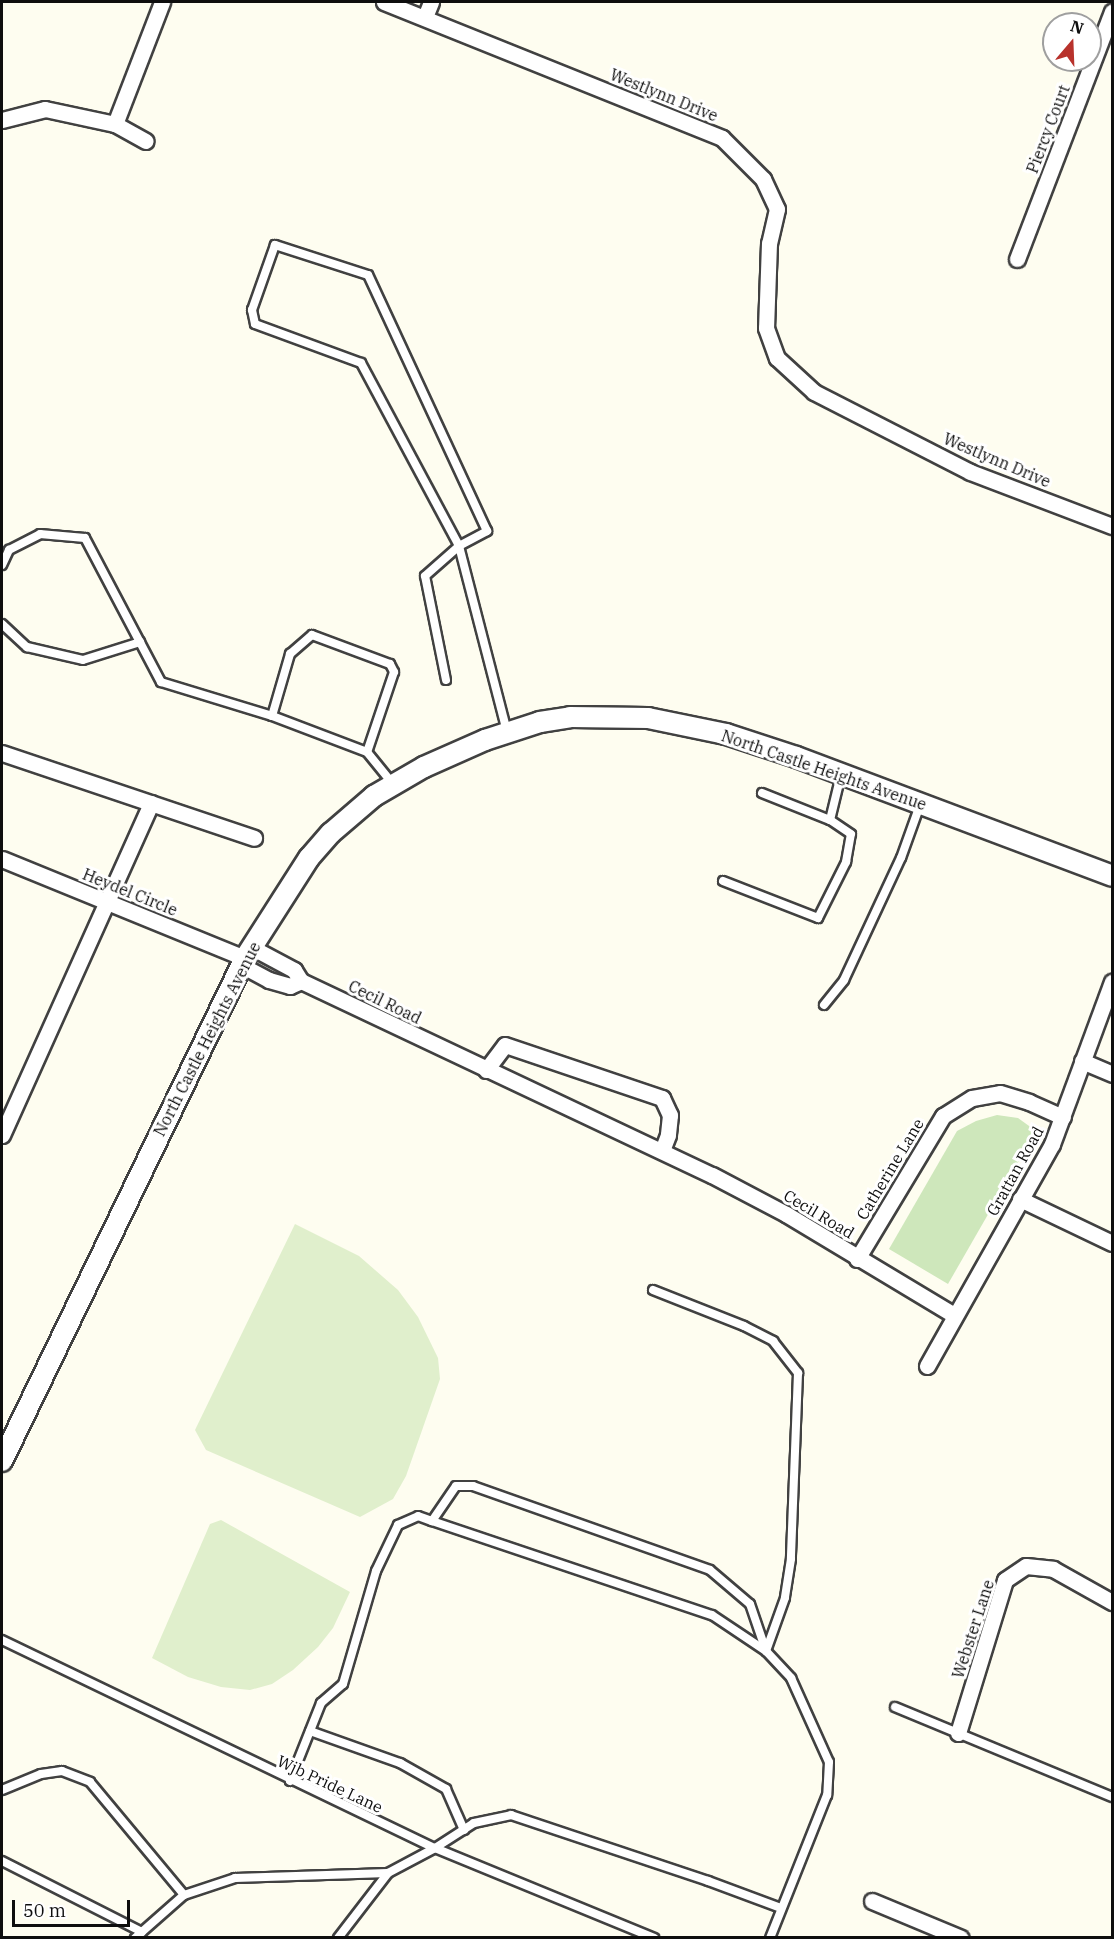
<!DOCTYPE html>
<html>
<head>
<meta charset="utf-8">
<style>
  body { margin:0 }
  #map { position:relative; width:1114px; height:1939px; overflow:hidden; background:#fefdf0; font-family:"IBM Plex Serif",serif }
  div>[style] { position:absolute }
  [style*='--x'] { left:calc(var(--x)*1px); top:calc(var(--y)*1px); width:calc(var(--w)*1px); rotate:calc(var(--a)*1deg) }
  .green>* { inset:0; background:#cee7bb }
  .pitch>* { inset:0; background:#e0efcc }
  .roads { filter:drop-shadow(2px 0 #414141) drop-shadow(-2px 0 #414141) drop-shadow(0 2px #414141) drop-shadow(0 -2px #414141) }
  .service>* { height:8px; margin:-4px; padding:0 4px; transform-origin:4px; border-radius:4px; background:#fff }
  .minor>* { height:15px; margin:-7.5px; padding:0 7.5px; transform-origin:7.5px; border-radius:7.5px; background:#fff }
  .tertiary>* { height:20px; margin:-10px; padding:0 10px; transform-origin:10px; border-radius:10px; background:#fff }
  span { translate:-50% -50%; white-space:nowrap; text-align:center; line-height:1.15; -webkit-text-stroke:6px #fff; paint-order:stroke }
  .street-label { font-size:16px; color:#0e0e0e }
  .frame { position:absolute; inset:0; border:3px solid #0e0e0e; pointer-events:none }
  .north { position:absolute; left:1042px; top:12px; width:60px; height:60px; box-sizing:border-box; background:#fff; border:2px solid #9f9f9f; border-radius:50%; rotate:19deg; font-size:16px; font-weight:700; line-height:24px; text-align:center; color:#0e0e0e }
  .north::after { content:''; display:block; margin:auto; width:21px; height:27px; background:#b8322c; clip-path:polygon(50% 0,100% 100%,50% 72%,0 100%) }
  .scale { position:absolute; left:12px; top:1900px; width:118px; height:27px; box-sizing:border-box; border:3px solid #0e0e0e; border-top:0; padding-left:8px; font-size:18px; line-height:21px; white-space:nowrap; color:#0e0e0e; -webkit-text-stroke:4px #fff; paint-order:stroke }
</style>
</head>
<body>
<div id="map">
  <div class="green">
    <i style="clip-path:polygon(997px 1115px,1018px 1118px,1036px 1131px,948px 1284px,889px 1249px,957px 1131px,976px 1121px)"></i>
  </div>
  <div class="pitch">
    <i style="clip-path:polygon(295px 1224px,359px 1256px,398px 1290px,418px 1317px,438px 1358px,440px 1379px,406px 1476px,393px 1499px,360px 1517px,206px 1450px,195px 1430px)"></i>
    <i style="clip-path:polygon(221px 1520px,350px 1592px,333px 1628px,318px 1647px,293px 1670px,272px 1684px,250px 1690px,221px 1687px,188px 1677px,152px 1658px,210px 1524px)"></i>
  </div>
  <div class="roads">
    <div class="service">
      <i style="--x:2;--y:565;--w:17;--a:-65"></i>
      <i style="--x:9;--y:550;--w:35;--a:-27"></i>
      <i style="--x:40;--y:534;--w:45;--a:5.1"></i>
      <i style="--x:85;--y:538;--w:163;--a:62.2"></i>
      <i style="--x:161;--y:682;--w:116;--a:17"></i>
      <i style="--x:2;--y:624;--w:34;--a:43"></i>
      <i style="--x:27;--y:647;--w:57;--a:13.1"></i>
      <i style="--x:83;--y:660;--w:60;--a:-17.5"></i>
      <i style="--x:446;--y:680;--w:106;--a:-101.4"></i>
      <i style="--x:425;--y:576;--w:45;--a:-41.4"></i>
      <i style="--x:459;--y:546;--w:32;--a:-28"></i>
      <i style="--x:487;--y:531;--w:282;--a:-114.9"></i>
      <i style="--x:368;--y:275;--w:98;--a:-162.1"></i>
      <i style="--x:275;--y:245;--w:69;--a:109.5"></i>
      <i style="--x:252;--y:310;--w:14;--a:78"></i>
      <i style="--x:255;--y:324;--w:113;--a:20.2"></i>
      <i style="--x:361;--y:363;--w:208;--a:61.8"></i>
      <i style="--x:459;--y:546;--w:191;--a:75.5"></i>
      <i style="--x:367;--y:752;--w:102;--a:-159.2"></i>
      <i style="--x:272;--y:716;--w:65;--a:-73.8"></i>
      <i style="--x:290;--y:654;--w:29;--a:-41"></i>
      <i style="--x:312;--y:635;--w:83;--a:20.4"></i>
      <i style="--x:390;--y:664;--w:9;--a:63"></i>
      <i style="--x:394;--y:672;--w:84;--a:108.6"></i>
      <i style="--x:367;--y:752;--w:40;--a:51"></i>
      <i style="--x:762;--y:793;--w:73;--a:21.7"></i>
      <i style="--x:723;--y:881;--w:102;--a:21.3"></i>
      <i style="--x:818;--y:918;--w:63;--a:-63.4"></i>
      <i style="--x:846;--y:862;--w:28;--a:-80"></i>
      <i style="--x:851;--y:834;--w:25;--a:-146"></i>
      <i style="--x:830;--y:820;--w:46;--a:-76.3"></i>
      <i style="--x:824;--y:1005;--w:32;--a:-51"></i>
      <i style="--x:844;--y:980;--w:135;--a:-65"></i>
      <i style="--x:901;--y:858;--w:56;--a:-70.3"></i>
      <i style="--x:653;--y:1290;--w:98;--a:21.6"></i>
      <i style="--x:744;--y:1326;--w:33;--a:27"></i>
      <i style="--x:773;--y:1341;--w:41;--a:52"></i>
      <i style="--x:798;--y:1373;--w:186;--a:92.2"></i>
      <i style="--x:791;--y:1559;--w:39;--a:99"></i>
      <i style="--x:785;--y:1598;--w:56;--a:109.7"></i>
      <i style="--x:432;--y:1521;--w:42;--a:-55.6"></i>
      <i style="--x:456;--y:1486;--w:17;--a:0"></i>
      <i style="--x:473;--y:1486;--w:251;--a:19.5"></i>
      <i style="--x:710;--y:1570;--w:52;--a:40.4"></i>
      <i style="--x:750;--y:1604;--w:50;--a:71.2"></i>
      <i style="--x:2;--y:1640;--w:480;--a:25.7"></i>
      <i style="--x:435;--y:1848;--w:237;--a:22.3"></i>
      <i style="--x:895;--y:1707;--w:235;--a:22.5"></i>
      <i style="--x:310;--y:1731;--w:96;--a:19.6"></i>
      <i style="--x:400;--y:1763;--w:53;--a:29.5"></i>
      <i style="--x:446;--y:1789;--w:45;--a:66.3"></i>
      <i style="--x:290;--y:1781;--w:84;--a:-68.3"></i>
      <i style="--x:321;--y:1703;--w:29;--a:-41"></i>
      <i style="--x:343;--y:1684;--w:118;--a:-73.7"></i>
      <i style="--x:376;--y:1571;--w:51;--a:-64.4"></i>
      <i style="--x:398;--y:1525;--w:22;--a:-24"></i>
      <i style="--x:418;--y:1516;--w:15;--a:20"></i>
      <i style="--x:432;--y:1521;--w:295;--a:18.6"></i>
      <i style="--x:712;--y:1615;--w:65;--a:33.7"></i>
      <i style="--x:766;--y:1651;--w:37;--a:47"></i>
      <i style="--x:791;--y:1678;--w:92;--a:65.7"></i>
      <i style="--x:829;--y:1762;--w:33;--a:93"></i>
      <i style="--x:827;--y:1795;--w:154;--a:111.7"></i>
      <i style="--x:2;--y:1790;--w:42;--a:-22.3"></i>
      <i style="--x:41;--y:1774;--w:21;--a:-8"></i>
      <i style="--x:62;--y:1771;--w:30;--a:21"></i>
      <i style="--x:90;--y:1782;--w:147;--a:50.2"></i>
      <i style="--x:2;--y:1861;--w:157;--a:26.9"></i>
      <i style="--x:135;--y:1938;--w:65;--a:-41.3"></i>
      <i style="--x:184;--y:1895;--w:54;--a:-18.4"></i>
      <i style="--x:235;--y:1878;--w:153;--a:-1.9"></i>
      <i style="--x:338;--y:1938;--w:82;--a:-52.4"></i>
      <i style="--x:388;--y:1873;--w:53;--a:-28"></i>
      <i style="--x:435;--y:1848;--w:46;--a:-32.7"></i>
      <i style="--x:474;--y:1823;--w:38;--a:-12"></i>
      <i style="--x:511;--y:1815;--w:208;--a:18.5"></i>
      <i style="--x:708;--y:1881;--w:78;--a:20.3"></i>
    </div>
    <div class="minor">
      <i style="--x:384;--y:2;--w:364;--a:21.9"></i>
      <i style="--x:722;--y:138;--w:58;--a:45"></i>
      <i style="--x:763;--y:179;--w:33;--a:65"></i>
      <i style="--x:777;--y:209;--w:35;--a:103"></i>
      <i style="--x:769;--y:243;--w:85;--a:92"></i>
      <i style="--x:766;--y:328;--w:32;--a:70"></i>
      <i style="--x:777;--y:358;--w:50;--a:42.6"></i>
      <i style="--x:814;--y:392;--w:175;--a:27.1"></i>
      <i style="--x:970;--y:472;--w:152;--a:20.8"></i>
      <i style="--x:425;--y:17;--w:16;--a:-68"></i>
      <i style="--x:2;--y:120;--w:44;--a:-14.3"></i>
      <i style="--x:45;--y:109;--w:72;--a:12.1"></i>
      <i style="--x:115;--y:124;--w:35;--a:29"></i>
      <i style="--x:115;--y:124;--w:131;--a:-68.9"></i>
      <i style="--x:1017;--y:259;--w:265;--a:-69"></i>
      <i style="--x:2;--y:753;--w:266;--a:18.6"></i>
      <i style="--x:2;--y:859;--w:262;--a:22.2"></i>
      <i style="--x:251;--y:947;--w:49;--a:28.1"></i>
      <i style="--x:294;--y:970;--w:13;--a:58"></i>
      <i style="--x:241;--y:965;--w:32;--a:28"></i>
      <i style="--x:269;--y:980;--w:22;--a:16"></i>
      <i style="--x:290;--y:986;--w:12;--a:-24"></i>
      <i style="--x:301;--y:981;--w:454;--a:25.3"></i>
      <i style="--x:712;--y:1175;--w:84;--a:27.8"></i>
      <i style="--x:786;--y:1214;--w:196;--a:31"></i>
      <i style="--x:1082;--y:1061;--w:33;--a:23"></i>
      <i style="--x:486;--y:1070;--w:31;--a:-53"></i>
      <i style="--x:505;--y:1045;--w:166;--a:18.7"></i>
      <i style="--x:662;--y:1098;--w:19;--a:65"></i>
      <i style="--x:670;--y:1115;--w:20;--a:96"></i>
      <i style="--x:668;--y:1135;--w:17;--a:111"></i>
      <i style="--x:2;--y:1135;--w:364;--a:-65.8"></i>
      <i style="--x:1020;--y:1199;--w:102;--a:25.6"></i>
      <i style="--x:857;--y:1259;--w:167;--a:-59"></i>
      <i style="--x:943;--y:1116;--w:34;--a:-32"></i>
      <i style="--x:972;--y:1098;--w:28;--a:-10"></i>
      <i style="--x:1000;--y:1093;--w:30;--a:17"></i>
      <i style="--x:1029;--y:1102;--w:37;--a:24"></i>
      <i style="--x:927;--y:1366;--w:255;--a:-60.6"></i>
      <i style="--x:1052;--y:1144;--w:173;--a:-69.7"></i>
      <i style="--x:958;--y:1733;--w:160;--a:-72.9"></i>
      <i style="--x:1005;--y:1580;--w:25;--a:-34"></i>
      <i style="--x:1026;--y:1566;--w:27;--a:6"></i>
      <i style="--x:1053;--y:1569;--w:68;--a:29.2"></i>
      <i style="--x:872;--y:1901;--w:96;--a:22.6"></i>
    </div>
    <div class="tertiary">
      <i style="--x:2;--y:1461;--w:559;--a:-64.21"></i>
      <i style="--x:245;--y:958;--w:119;--a:-57.4"></i>
      <i style="--x:309;--y:858;--w:33;--a:-49"></i>
      <i style="--x:331;--y:833;--w:57;--a:-40.7"></i>
      <i style="--x:374;--y:796;--w:58;--a:-30.1"></i>
      <i style="--x:424;--y:767;--w:67;--a:-23.9"></i>
      <i style="--x:485;--y:740;--w:58;--a:-18.1"></i>
      <i style="--x:540;--y:722;--w:30;--a:-9"></i>
      <i style="--x:570;--y:717;--w:78;--a:0.7"></i>
      <i style="--x:648;--y:718;--w:80;--a:11.6"></i>
      <i style="--x:726;--y:734;--w:74;--a:18.2"></i>
      <i style="--x:796;--y:757;--w:338;--a:20.6"></i>
    </div>
  </div>
  <div class="street-label">
    <span style="left:664px;top:95px;rotate:22deg">Westlynn Drive</span>
    <span style="left:1048px;top:129px;rotate:-69deg">Piercy Court</span>
    <span style="left:997px;top:460px;rotate:23deg">Westlynn Drive</span>
    <span style="left:824px;top:770px;rotate:19deg">North Castle Heights Avenue</span>
    <span style="left:130px;top:892px;rotate:22deg">Heydel Circle</span>
    <span style="left:385px;top:1002px;rotate:26deg">Cecil Road</span>
    <span style="left:207px;top:1039px;rotate:-63deg">North Castle Heights Avenue</span>
    <span style="left:890px;top:1169px;rotate:-59deg">Catherine Lane</span>
    <span style="left:1015px;top:1171px;rotate:-61deg">Grattan Road</span>
    <span style="left:819px;top:1214px;rotate:31deg">Cecil Road</span>
    <span style="left:973px;top:1629px;rotate:-72deg">Webster Lane</span>
    <span style="left:330px;top:1784px;rotate:25deg">Wjb Pride Lane</span>
  </div>
  <div class="frame"></div>
  <div class="north">N</div>
  <div class="scale">50 m</div>
</div>
</body>
</html>
